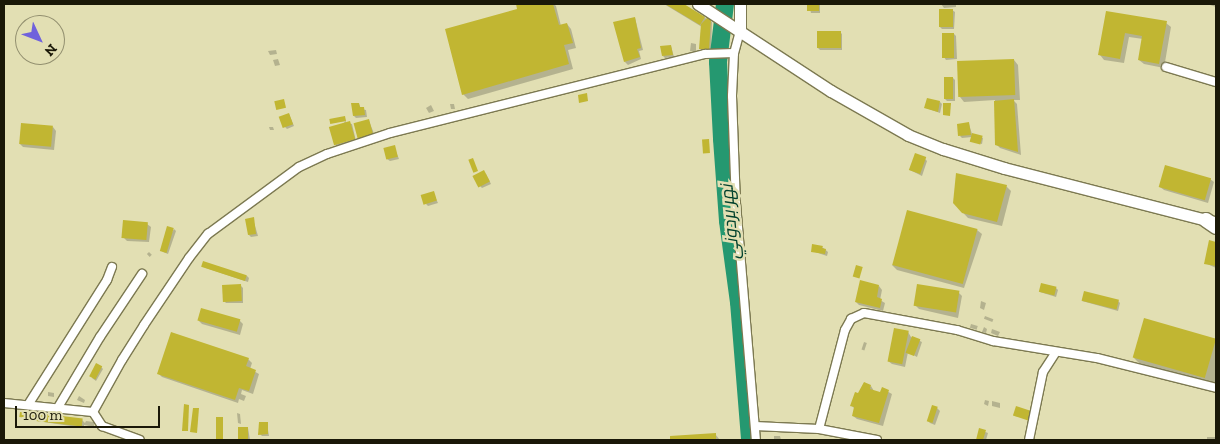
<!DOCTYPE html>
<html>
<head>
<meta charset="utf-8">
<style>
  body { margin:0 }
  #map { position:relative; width:1220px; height:444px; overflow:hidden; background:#e2dfb3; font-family:"Zilla Slab",Cairo,serif }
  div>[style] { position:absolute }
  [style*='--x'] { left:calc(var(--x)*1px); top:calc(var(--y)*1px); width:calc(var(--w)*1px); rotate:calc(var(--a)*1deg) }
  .shadow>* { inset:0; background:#0003; transform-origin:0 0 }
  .river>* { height:18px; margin:-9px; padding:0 9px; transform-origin:9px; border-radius:9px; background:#259870 }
  .building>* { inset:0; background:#c1b632; transform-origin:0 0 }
  .roads { filter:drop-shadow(1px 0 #7c7951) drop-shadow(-1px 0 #7c7951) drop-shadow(0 1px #7c7951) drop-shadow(0 -1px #7c7951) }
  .street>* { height:8px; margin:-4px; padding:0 4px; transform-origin:4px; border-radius:4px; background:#fff }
  .secondary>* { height:11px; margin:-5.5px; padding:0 5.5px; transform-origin:5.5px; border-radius:5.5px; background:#fff }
  .highway>* { height:14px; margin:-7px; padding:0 7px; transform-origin:7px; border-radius:7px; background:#fff }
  span { translate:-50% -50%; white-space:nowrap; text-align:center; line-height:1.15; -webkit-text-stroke:5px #e2dfb3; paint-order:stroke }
  .water-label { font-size:18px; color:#01412d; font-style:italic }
  .frame { position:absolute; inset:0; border:5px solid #1a1808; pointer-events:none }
  .north { position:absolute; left:15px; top:15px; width:50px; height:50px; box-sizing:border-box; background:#e2dfb3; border:1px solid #928f6f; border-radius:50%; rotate:133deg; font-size:14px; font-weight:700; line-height:20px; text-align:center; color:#1a1808 }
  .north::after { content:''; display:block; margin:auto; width:18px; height:22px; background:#7062dc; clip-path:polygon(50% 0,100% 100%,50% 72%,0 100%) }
  .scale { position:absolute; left:15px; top:406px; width:145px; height:22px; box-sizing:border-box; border:2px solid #1a1808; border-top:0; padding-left:6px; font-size:15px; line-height:18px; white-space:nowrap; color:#1a1808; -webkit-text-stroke:4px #e2dfb3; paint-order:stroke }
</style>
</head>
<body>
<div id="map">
  <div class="shadow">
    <i style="clip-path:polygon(517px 4px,554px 4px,556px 6px,561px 26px,567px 24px,571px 29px,576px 48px,568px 50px,573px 69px,468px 99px,463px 94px,519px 10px)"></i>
    <i style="clip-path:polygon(664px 4px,681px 4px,712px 22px,711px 51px,700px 48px,702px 27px)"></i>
    <i style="clip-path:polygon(809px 4px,820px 4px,820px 13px,811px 13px)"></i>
    <i style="clip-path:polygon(941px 4px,956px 4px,956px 7px,944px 8px)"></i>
    <i style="clip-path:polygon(1207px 4px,1216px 4px,1216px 7px)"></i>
    <i style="clip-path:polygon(952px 10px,955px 12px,954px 29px,942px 29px,940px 27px)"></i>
    <i style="clip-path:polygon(1107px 12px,1166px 23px,1171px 27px,1164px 68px,1144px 64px,1139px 60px,1143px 39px,1129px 37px,1124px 63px,1104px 60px,1100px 55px)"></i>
    <i style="clip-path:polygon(635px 18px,643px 50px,639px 51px,641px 59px,628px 65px,625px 62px)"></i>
    <i style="clip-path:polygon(840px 32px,842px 34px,842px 50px,820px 50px,818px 48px)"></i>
    <i style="clip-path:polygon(954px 34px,956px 36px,957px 59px,946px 60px,944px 57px)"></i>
    <i style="clip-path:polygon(691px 43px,696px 44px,696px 52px,690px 51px)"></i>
    <i style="clip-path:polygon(671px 46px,674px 57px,665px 58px,663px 56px)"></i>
    <i style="clip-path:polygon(268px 51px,276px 50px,277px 54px,270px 55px)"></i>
    <i style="clip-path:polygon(278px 59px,280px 65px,275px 66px,273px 60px)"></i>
    <i style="clip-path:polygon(1014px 60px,1018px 65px,1020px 100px,1013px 100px,1017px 104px,1021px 155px,1000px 148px,996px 144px,995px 100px,964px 102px,960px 97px)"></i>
    <i style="clip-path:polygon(953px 78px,955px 80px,955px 101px,947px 101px,945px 99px)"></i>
    <i style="clip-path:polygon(940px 102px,942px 104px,940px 113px,926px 108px)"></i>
    <i style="clip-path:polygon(359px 104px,361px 109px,366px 110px,367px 117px,356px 118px,354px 116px)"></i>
    <i style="clip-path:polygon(450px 104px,454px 104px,455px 109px,451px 109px)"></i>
    <i style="clip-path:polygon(431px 105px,434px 111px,429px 113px,426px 108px)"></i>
    <i style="clip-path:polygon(289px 114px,294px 126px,287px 129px,285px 127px)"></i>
    <i style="clip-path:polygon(345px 118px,346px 123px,352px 124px,356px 141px,337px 146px,335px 144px,345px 121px,331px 123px)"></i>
    <i style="clip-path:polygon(369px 121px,375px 136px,362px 140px,360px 138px)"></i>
    <i style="clip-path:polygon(969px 124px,972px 134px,983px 138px,982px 144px,971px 141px,972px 137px,962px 138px,960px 136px)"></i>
    <i style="clip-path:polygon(53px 127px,56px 131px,54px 150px,23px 147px,20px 144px)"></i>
    <i style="clip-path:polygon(269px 127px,273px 127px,274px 130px,270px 130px)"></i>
    <i style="clip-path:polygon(394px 147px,399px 159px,390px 161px,387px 159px)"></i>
    <i style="clip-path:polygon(925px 159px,927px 161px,922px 176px,910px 170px)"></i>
    <i style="clip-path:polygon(486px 174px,491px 184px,482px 188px,480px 186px)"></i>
    <i style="clip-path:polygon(1210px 179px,1214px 182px,1208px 203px,1164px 190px,1160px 187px)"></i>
    <i style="clip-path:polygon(1006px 186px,1011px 191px,1002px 226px,968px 218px,954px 203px)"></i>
    <i style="clip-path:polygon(433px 193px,438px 203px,428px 206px,426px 204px)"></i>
    <i style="clip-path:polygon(253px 219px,258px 236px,251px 237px,249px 235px)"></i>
    <i style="clip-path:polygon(147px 224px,151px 227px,149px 242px,127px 241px,123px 237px)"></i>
    <i style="clip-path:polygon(174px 229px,176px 231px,168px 254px,163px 252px,161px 250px)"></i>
    <i style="clip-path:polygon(977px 230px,982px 234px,964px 288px,897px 270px,892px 265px)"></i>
    <i style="clip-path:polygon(1210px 242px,1216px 243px,1216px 268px,1205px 263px)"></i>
    <i style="clip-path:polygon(822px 247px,828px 252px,827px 256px,812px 251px)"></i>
    <i style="left:149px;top:252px;width:4px;height:3px;rotate:45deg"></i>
    <i style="clip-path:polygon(203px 267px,247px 276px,249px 278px,248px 282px)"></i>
    <i style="clip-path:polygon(241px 286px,243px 288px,243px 303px,226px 303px,224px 301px)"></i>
    <i style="clip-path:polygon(879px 286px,882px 290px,880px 300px,885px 303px,883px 311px,859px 305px,856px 302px)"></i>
    <i style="clip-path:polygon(1056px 288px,1058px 290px,1056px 297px,1040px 292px)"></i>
    <i style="clip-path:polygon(958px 292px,962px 296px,958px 318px,919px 309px,915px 305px)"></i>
    <i style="clip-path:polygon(981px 301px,986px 303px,984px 310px,980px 308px)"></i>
    <i style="clip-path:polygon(1082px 301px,1118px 301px,1120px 303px,1118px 311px)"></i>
    <i style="left:985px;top:316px;width:9px;height:3px;rotate:21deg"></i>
    <i style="clip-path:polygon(239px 320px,243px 324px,240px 335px,202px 324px,199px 321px)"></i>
    <i style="clip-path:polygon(1145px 320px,1216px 341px,1216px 385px,1139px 363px,1134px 358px)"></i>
    <i style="left:971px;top:324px;width:7px;height:4px;rotate:16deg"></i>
    <i style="clip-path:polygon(984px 327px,987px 329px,986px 333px,982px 332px)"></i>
    <i style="clip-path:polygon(992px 329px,1000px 332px,998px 336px,991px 333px)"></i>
    <i style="clip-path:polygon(908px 332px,911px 337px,922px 342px,917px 357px,908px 352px,905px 367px,892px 364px,888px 361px)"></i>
    <i style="left:864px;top:342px;width:3px;height:8px;rotate:18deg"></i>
    <i style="clip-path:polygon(248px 359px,252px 363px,250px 369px,259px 374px,253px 394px,242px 390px,241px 394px,246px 396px,244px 401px,239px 399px,238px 403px,162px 377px,159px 374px)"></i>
    <i style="clip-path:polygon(101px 367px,103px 369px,96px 381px,92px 378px)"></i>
    <i style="clip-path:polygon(871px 386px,874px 391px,881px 394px,883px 389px,892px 394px,883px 426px,857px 419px,853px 416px,855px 409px,851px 405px)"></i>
    <i style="clip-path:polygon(48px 392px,54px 393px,54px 397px,48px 396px)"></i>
    <i style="clip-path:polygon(79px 396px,85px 400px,84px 403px,77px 400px)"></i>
    <i style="clip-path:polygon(985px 400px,989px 401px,988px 406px,984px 404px)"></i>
    <i style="clip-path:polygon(992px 401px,1000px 403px,1000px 408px,992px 406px)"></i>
    <i style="clip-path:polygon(937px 408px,940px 411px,935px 425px,930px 423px,928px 421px)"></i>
    <i style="clip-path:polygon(237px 413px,240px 414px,241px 424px,238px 423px)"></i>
    <i style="clip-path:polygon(82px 420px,85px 423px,86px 421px,94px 422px,94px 427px,84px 425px,84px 428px,37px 421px)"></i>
    <i style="clip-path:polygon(267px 424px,269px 436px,262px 436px,260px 434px)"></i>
    <i style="clip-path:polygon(248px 428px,250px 440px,242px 440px,240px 439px)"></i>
    <i style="clip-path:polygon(980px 430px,988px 433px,986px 440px,978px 440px)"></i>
    <i style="clip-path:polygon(715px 434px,720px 440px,671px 440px,671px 437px)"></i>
    <i style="clip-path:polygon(774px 436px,780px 436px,781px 440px,774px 440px)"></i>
    <i style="left:1207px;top:437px;width:8px;height:3px"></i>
  </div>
  <div class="river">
    <i style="--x:725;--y:4;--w:58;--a:96.9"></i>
    <i style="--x:718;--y:62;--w:77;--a:87"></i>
    <i style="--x:722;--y:139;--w:82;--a:85.8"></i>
    <i style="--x:728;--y:221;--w:82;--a:82.3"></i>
    <i style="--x:739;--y:302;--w:138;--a:85.4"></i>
  </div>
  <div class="building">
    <i style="clip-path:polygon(516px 4px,553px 4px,559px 25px,567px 23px,573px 43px,564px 45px,569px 64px,462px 95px,445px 29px,517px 9px)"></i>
    <i style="clip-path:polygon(665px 4px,684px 4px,705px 17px,700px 25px)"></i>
    <i style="left:807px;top:4px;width:12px;height:7px"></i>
    <i style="left:939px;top:9px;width:14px;height:18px"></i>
    <i style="clip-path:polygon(1106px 11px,1167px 21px,1159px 64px,1138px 60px,1142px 36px,1125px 33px,1120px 59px,1098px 55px)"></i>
    <i style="clip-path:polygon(635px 17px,641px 48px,637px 49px,640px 57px,624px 62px,613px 22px)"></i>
    <i style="clip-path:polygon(708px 17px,711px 19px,709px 49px,699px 49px,701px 24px)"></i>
    <i style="left:817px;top:31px;width:24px;height:17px"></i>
    <i style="left:942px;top:33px;width:12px;height:25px"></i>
    <i style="clip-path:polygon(671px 45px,673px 55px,662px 56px,660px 46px)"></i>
    <i style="left:1014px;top:59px;width:36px;height:57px;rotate:88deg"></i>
    <i style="left:944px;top:77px;width:9px;height:22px"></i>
    <i style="clip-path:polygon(587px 93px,588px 101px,579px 103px,578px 95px)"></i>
    <i style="clip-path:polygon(927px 98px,940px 101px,938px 112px,924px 108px)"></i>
    <i style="left:284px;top:99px;width:9px;height:10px;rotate:77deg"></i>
    <i style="clip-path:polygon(1014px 99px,1018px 152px,995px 145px,994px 101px)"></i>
    <i style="clip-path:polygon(351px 103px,359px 103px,360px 107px,364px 107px,365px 115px,353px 116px)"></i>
    <i style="clip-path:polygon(943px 103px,951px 103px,950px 116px,943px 115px)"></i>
    <i style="left:289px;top:113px;width:12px;height:11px;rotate:70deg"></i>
    <i style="left:345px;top:116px;width:5px;height:16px;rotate:79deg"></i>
    <i style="left:369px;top:119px;width:16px;height:16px;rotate:75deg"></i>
    <i style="left:350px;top:121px;width:19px;height:22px;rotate:74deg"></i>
    <i style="clip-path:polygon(969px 122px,971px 135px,958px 136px,957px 124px)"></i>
    <i style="left:21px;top:123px;width:32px;height:21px;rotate:5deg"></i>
    <i style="left:972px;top:133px;width:11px;height:9px;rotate:15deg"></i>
    <i style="left:709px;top:139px;width:14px;height:7px;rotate:86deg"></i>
    <i style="left:395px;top:145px;width:12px;height:12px;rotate:76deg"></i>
    <i style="left:915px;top:153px;width:12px;height:18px;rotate:20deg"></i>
    <i style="left:473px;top:158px;width:14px;height:5px;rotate:69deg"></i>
    <i style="left:1165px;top:165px;width:48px;height:23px;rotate:16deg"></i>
    <i style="left:484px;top:170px;width:13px;height:13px;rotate:63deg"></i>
    <i style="clip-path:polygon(956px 173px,1007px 185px,997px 222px,962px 213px,953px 203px)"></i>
    <i style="left:434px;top:191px;width:10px;height:14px;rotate:73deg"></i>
    <i style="left:907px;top:210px;width:73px;height:57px;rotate:15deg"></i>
    <i style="clip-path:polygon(254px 217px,256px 234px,248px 235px,245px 219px)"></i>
    <i style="left:123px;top:220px;width:25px;height:18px;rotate:5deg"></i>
    <i style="left:167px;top:226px;width:7px;height:26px;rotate:16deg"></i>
    <i style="clip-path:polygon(1209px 240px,1216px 242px,1216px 266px,1204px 264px)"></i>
    <i style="clip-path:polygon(812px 244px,823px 246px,822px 248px,826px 249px,825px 254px,811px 252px)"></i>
    <i style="left:203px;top:261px;width:46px;height:6px;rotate:18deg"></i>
    <i style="left:856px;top:265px;width:7px;height:12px;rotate:16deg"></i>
    <i style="clip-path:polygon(860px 280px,879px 285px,877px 297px,882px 299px,880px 308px,855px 302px)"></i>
    <i style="left:1041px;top:283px;width:16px;height:9px;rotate:14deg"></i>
    <i style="left:241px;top:284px;width:17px;height:19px;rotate:87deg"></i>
    <i style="left:917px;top:284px;width:43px;height:22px;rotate:9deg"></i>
    <i style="left:1084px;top:291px;width:36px;height:10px;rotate:14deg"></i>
    <i style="left:201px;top:308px;width:41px;height:13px;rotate:16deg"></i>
    <i style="left:1144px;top:318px;width:75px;height:41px;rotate:16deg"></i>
    <i style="left:894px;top:328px;width:15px;height:34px;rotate:11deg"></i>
    <i style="clip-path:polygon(171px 332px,249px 358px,246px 366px,256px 370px,249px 391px,239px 388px,235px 400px,157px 374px)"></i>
    <i style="left:912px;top:336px;width:9px;height:18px;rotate:21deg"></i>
    <i style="left:96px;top:363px;width:7px;height:15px;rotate:27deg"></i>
    <i style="clip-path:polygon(864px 382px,871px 385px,870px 389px,880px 392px,882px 387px,889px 390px,879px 423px,852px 416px,854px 407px,850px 406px,855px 392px,858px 393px)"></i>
    <i style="clip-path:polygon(184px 404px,189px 405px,188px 431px,182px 431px)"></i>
    <i style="left:932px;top:405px;width:6px;height:17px;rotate:18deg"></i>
    <i style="left:1016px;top:406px;width:16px;height:10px;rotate:18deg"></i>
    <i style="clip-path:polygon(193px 408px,199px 408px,197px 433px,190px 432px)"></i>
    <i style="left:20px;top:412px;width:15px;height:5px;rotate:8deg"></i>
    <i style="left:37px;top:413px;width:46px;height:8px;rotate:7deg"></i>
    <i style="left:216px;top:417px;width:7px;height:23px"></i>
    <i style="clip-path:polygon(259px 422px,268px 422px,268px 434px,258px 435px)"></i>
    <i style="left:238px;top:427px;width:10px;height:12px"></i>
    <i style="clip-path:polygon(979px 428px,986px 430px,983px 440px,976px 440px)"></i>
    <i style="clip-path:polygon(716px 433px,716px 440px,670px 440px,670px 436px)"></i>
  </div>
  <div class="roads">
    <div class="street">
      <i style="--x:740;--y:31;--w:23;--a:105"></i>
      <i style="--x:734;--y:53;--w:43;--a:92.7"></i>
      <i style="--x:732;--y:96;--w:107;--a:87.9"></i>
      <i style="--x:736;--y:203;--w:238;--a:85.2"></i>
      <i style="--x:1166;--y:67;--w:52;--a:16.7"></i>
      <i style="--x:4;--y:403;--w:89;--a:5.8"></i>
      <i style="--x:28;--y:405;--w:148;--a:-57.7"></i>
      <i style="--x:107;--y:280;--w:14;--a:-69"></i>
      <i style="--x:57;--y:409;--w:84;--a:-59.2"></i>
      <i style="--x:100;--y:337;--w:76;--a:-56.3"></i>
      <i style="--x:93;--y:412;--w:60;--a:-60.9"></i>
      <i style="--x:122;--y:360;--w:41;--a:-57.8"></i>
      <i style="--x:144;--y:325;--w:81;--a:-56.1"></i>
      <i style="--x:189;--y:258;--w:31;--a:-52"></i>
      <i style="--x:208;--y:234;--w:113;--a:-36.4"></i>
      <i style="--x:299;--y:167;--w:31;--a:-25"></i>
      <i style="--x:327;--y:154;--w:66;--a:-18.4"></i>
      <i style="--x:390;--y:133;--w:325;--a:-14.1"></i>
      <i style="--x:705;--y:54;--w:29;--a:-2"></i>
      <i style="--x:93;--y:412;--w:17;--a:57"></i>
      <i style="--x:102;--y:426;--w:40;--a:20.2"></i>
      <i style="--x:755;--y:426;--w:64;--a:2.7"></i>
      <i style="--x:819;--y:429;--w:59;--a:10.7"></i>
      <i style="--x:819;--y:429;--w:102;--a:-75.3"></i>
      <i style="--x:845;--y:330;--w:13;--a:-61"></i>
      <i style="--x:851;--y:319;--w:14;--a:-25"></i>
      <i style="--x:864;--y:313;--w:95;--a:10.4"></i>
      <i style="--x:957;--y:330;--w:38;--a:17"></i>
      <i style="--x:993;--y:341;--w:105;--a:9.3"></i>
      <i style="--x:1097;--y:358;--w:123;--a:14.1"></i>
      <i style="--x:1029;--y:440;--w:69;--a:-78.4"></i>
      <i style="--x:1043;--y:372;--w:24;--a:-57"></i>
    </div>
    <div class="secondary">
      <i style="--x:698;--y:4;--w:159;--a:33.2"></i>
      <i style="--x:831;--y:91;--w:89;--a:29.7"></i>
      <i style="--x:908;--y:135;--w:38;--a:22"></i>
      <i style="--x:943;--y:149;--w:64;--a:17.3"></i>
      <i style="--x:1004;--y:168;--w:217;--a:14.4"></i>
      <i style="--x:740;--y:31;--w:27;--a:-90"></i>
    </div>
    <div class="highway">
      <i style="--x:1206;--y:220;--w:12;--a:35"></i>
    </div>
  </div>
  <div class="water-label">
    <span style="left:730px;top:222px;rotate:-95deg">نهر بردوني</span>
  </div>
  <div class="frame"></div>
  <div class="north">N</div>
  <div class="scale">100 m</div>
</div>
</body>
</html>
